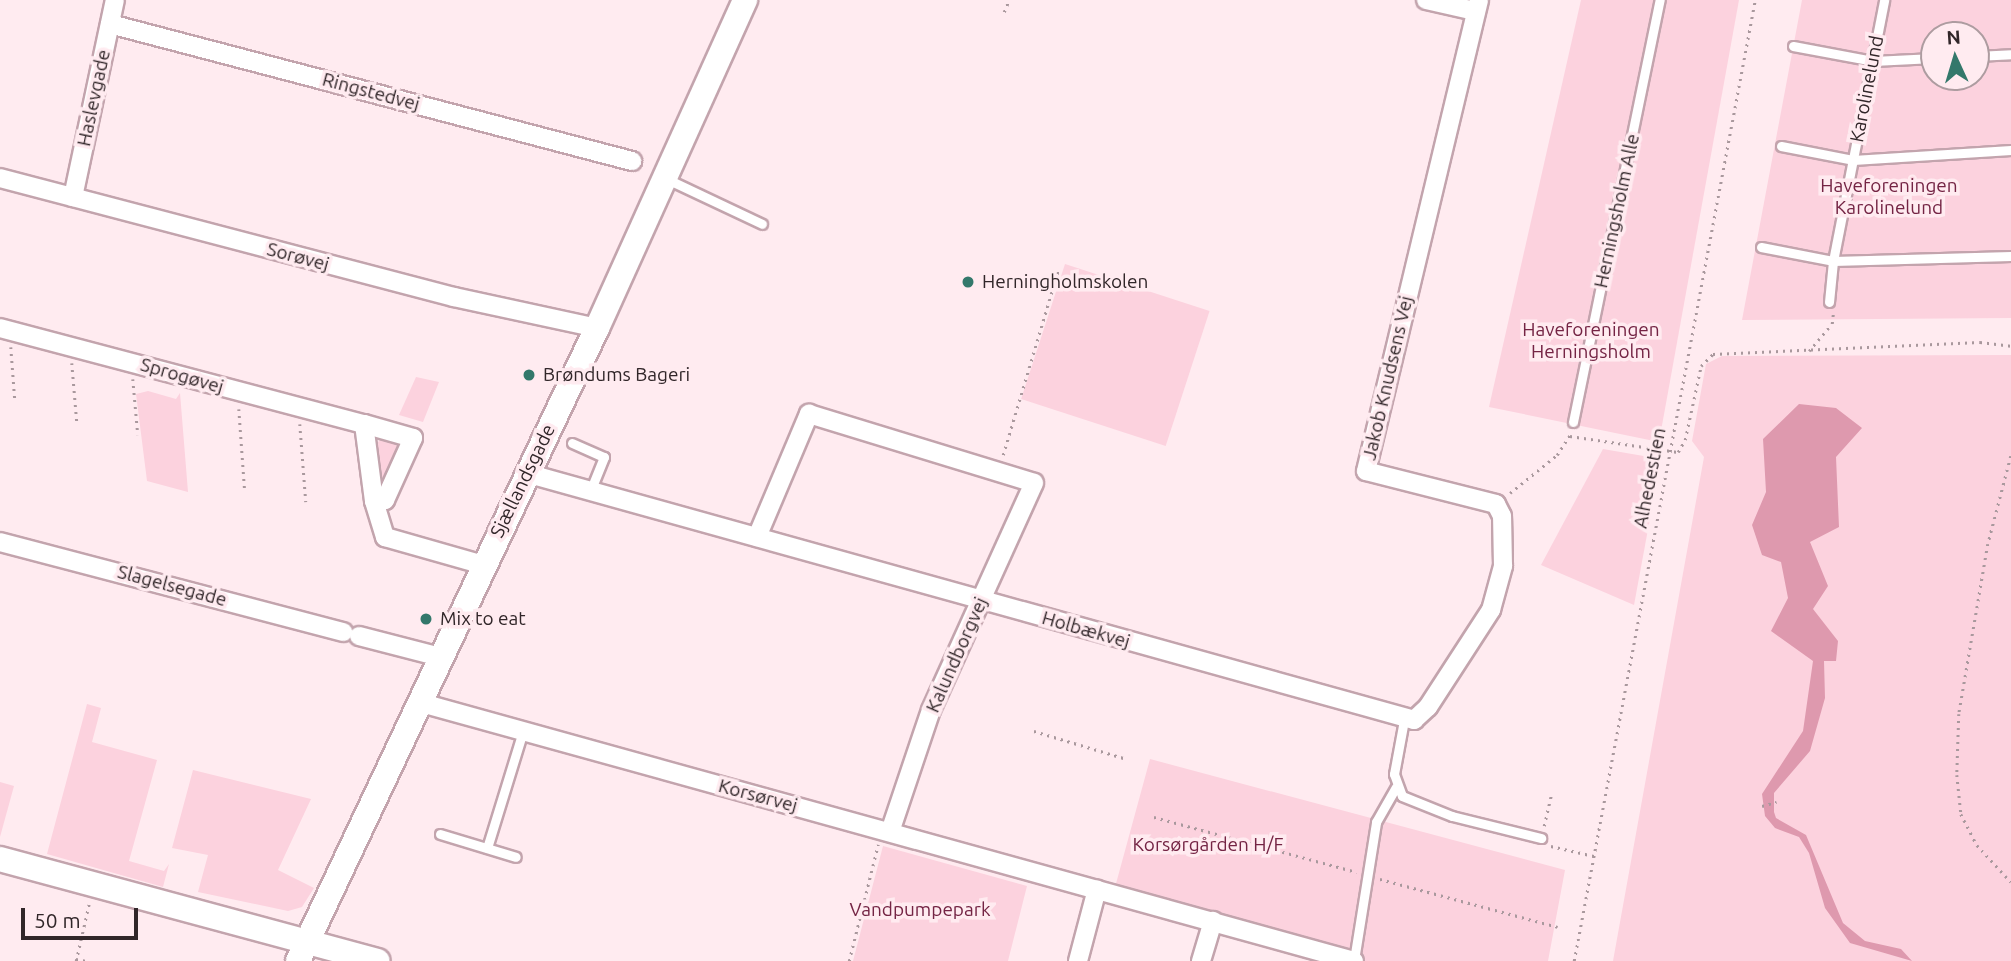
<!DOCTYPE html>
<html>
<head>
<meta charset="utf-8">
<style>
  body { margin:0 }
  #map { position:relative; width:2011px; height:961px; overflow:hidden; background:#ffebf0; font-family:Ubuntu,sans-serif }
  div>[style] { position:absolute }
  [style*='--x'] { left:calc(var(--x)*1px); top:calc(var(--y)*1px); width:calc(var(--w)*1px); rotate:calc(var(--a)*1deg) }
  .green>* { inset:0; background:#fcd2de; transform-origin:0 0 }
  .water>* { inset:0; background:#de99ae }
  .path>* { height:2.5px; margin-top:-1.25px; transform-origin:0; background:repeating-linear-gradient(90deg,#a9989d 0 2px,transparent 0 7px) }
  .roads { filter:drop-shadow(2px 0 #c3a4ad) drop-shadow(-2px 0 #c3a4ad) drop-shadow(0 2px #c3a4ad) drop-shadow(0 -2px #c3a4ad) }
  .lane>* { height:9px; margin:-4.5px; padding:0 4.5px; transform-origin:4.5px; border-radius:4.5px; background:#fff }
  .street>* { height:18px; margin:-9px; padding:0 9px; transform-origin:9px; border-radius:9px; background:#fff }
  .secondary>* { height:24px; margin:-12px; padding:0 12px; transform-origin:12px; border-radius:12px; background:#fff }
  .dots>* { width:19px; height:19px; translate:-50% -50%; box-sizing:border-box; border:4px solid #ffebf0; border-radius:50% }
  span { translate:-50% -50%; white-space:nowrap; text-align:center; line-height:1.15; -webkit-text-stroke:7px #ffebf0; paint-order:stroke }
  .street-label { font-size:19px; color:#312629 }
  .park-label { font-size:19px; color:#742444 }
  .poi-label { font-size:19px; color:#312629 }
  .left { translate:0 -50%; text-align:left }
  .north { position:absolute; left:1920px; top:21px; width:70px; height:70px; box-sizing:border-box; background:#ffebf0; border:2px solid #ad9ca0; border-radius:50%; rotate:356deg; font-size:19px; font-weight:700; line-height:28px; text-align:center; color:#312629 }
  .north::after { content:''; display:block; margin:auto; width:24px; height:32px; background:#33786b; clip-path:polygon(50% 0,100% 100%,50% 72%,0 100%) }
  .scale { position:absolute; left:21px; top:908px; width:117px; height:32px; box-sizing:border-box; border:4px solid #312629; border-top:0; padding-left:9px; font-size:21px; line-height:24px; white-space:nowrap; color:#312629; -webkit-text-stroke:5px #ffebf0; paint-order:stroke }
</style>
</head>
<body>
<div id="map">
  <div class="green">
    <i style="clip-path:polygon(1581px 0,1739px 0,1659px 442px,1489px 407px)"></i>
    <i style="clip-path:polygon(evenodd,1802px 0,2011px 0,2011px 318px,1742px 320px,1802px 0,1934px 35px,1976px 35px,1976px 77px,1934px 77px,1934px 35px)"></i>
    <i style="left:1065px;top:264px;width:152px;height:142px;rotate:18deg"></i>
    <i style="clip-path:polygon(2011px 355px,2011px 961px,1613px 961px,1704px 457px,1692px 441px,1706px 364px,1722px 356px)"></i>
    <i style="clip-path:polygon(416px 377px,439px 382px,423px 422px,399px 415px)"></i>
    <i style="clip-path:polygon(148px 391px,176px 399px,180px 393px,188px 492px,147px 481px,136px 394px)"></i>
    <i style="clip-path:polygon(385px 434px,403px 443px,383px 487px,378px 487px,373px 448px)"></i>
    <i style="clip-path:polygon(1603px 449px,1661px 459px,1634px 605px,1541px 565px)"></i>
    <i style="clip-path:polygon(87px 704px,101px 708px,92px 742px,157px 760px,129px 861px,164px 871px,169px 864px,163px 887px,47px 854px)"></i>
    <i style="clip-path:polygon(1150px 759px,1565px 870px,1548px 961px,1361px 961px,1361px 955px,1114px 891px)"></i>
    <i style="clip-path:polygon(193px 770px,311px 799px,278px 870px,314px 888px,302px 907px,288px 911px,198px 892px,208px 855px,172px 848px)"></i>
    <i style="clip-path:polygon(0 782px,14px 786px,0 837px)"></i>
    <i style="clip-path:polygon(883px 846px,1027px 886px,1008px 961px,853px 961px)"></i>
  </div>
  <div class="water">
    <i style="clip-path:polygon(1799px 404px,1836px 408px,1862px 428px,1836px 457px,1839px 527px,1810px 542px,1828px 586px,1813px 609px,1838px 641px,1836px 661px,1824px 661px,1825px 698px,1810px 751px,1774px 793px,1774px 812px,1776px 818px,1806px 835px,1843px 923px,1865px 941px,1901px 949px,1912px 961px,1850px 943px,1825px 908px,1809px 853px,1799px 837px,1775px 828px,1765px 816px,1762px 794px,1803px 731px,1813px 661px,1771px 631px,1788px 598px,1781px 562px,1762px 555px,1752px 525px,1766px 492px,1763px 439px)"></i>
  </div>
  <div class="path">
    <i style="--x:1004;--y:12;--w:13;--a:-67"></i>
    <i style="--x:11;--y:347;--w:53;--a:85.7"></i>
    <i style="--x:1809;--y:351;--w:35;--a:-50"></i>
    <i style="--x:1832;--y:324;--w:10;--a:-84"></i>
    <i style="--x:72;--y:363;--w:59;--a:85.2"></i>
    <i style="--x:133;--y:379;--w:56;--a:84.9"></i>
    <i style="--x:239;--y:409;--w:83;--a:85.9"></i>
    <i style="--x:300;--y:424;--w:78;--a:85.6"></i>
    <i style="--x:1570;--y:436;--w:109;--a:8.4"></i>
    <i style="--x:1678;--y:452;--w:14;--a:-60"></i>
    <i style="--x:1685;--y:440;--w:76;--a:-77.8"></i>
    <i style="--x:1701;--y:366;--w:17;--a:-45"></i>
    <i style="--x:1713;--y:354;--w:267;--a:-2.6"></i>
    <i style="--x:1980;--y:342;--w:31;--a:7"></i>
    <i style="--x:1003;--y:455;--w:193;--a:-73.4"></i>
    <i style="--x:2011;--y:456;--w:91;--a:104.6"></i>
    <i style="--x:1988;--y:544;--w:172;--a:99.7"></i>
    <i style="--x:1959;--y:714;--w:61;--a:91.9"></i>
    <i style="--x:1957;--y:775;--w:39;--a:84"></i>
    <i style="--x:1961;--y:814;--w:35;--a:63"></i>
    <i style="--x:1977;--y:845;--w:50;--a:47.4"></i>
    <i style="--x:1510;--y:493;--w:60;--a:-39"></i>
    <i style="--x:1557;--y:455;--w:24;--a:-57"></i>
    <i style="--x:1034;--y:731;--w:97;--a:16.8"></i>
    <i style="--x:1762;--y:806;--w:15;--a:-16"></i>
    <i style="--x:1154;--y:817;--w:210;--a:15.2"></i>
    <i style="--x:1544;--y:826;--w:32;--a:-77"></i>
    <i style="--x:1551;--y:846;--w:44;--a:13.1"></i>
    <i style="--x:1380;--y:879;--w:184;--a:15.1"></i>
    <i style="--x:76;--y:959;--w:11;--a:10"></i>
    <i style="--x:76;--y:961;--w:58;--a:-77.2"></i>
    <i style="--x:849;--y:961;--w:120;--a:-76"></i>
    <i style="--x:1574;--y:961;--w:978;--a:-79.33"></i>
  </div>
  <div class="roads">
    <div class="lane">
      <i style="--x:1793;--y:46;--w:81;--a:10.6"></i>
      <i style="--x:1873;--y:61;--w:61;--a:-2.8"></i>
      <i style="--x:1976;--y:56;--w:35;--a:-3"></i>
      <i style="--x:1781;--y:146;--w:73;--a:11"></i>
      <i style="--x:1853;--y:160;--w:158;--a:-3.6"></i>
      <i style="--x:667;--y:179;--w:105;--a:25.3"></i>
      <i style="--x:1761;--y:247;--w:73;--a:11"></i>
      <i style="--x:1833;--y:261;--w:178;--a:-1.6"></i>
      <i style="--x:1829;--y:302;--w:41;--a:-84.4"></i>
      <i style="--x:1833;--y:261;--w:266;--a:-78.9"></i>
      <i style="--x:1573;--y:422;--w:431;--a:-78.4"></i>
      <i style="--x:572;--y:443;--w:35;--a:24"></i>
      <i style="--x:604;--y:457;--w:37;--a:112"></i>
      <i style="--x:1404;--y:720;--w:55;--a:100.5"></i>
      <i style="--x:1394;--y:774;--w:23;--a:70"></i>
      <i style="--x:1402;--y:796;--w:54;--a:21.8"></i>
      <i style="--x:1452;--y:816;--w:92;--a:13.9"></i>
      <i style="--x:440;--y:834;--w:79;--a:16.8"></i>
      <i style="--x:487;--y:848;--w:119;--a:-72.9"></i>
      <i style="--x:1354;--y:960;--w:140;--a:-80.9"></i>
      <i style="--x:1376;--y:822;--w:40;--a:-60.3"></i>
    </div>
    <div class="street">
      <i style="--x:1426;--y:0;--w:50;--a:12.7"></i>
      <i style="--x:110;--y:24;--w:540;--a:14.71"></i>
      <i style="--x:0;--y:178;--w:469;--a:14.7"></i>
      <i style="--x:454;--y:297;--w:146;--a:12.2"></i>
      <i style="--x:73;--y:197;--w:201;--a:-78"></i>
      <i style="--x:0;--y:328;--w:376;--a:14.8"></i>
      <i style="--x:364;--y:424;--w:78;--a:82.6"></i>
      <i style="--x:374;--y:501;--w:38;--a:73"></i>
      <i style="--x:385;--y:537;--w:102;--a:15.9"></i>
      <i style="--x:364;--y:424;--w:51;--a:15.9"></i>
      <i style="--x:413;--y:438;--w:68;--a:114.3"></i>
      <i style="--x:385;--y:500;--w:11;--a:175"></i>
      <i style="--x:526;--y:473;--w:922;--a:15.54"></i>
      <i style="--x:1414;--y:720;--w:19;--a:-43"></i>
      <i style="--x:1428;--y:707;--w:116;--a:-57"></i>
      <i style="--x:1491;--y:610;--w:46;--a:-74.7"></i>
      <i style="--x:1503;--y:566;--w:50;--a:-91.1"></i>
      <i style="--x:1502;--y:516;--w:13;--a:-117"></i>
      <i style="--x:1496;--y:504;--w:134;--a:-165.8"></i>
      <i style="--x:1366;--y:471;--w:484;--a:-76.5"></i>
      <i style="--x:757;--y:537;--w:134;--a:-67.1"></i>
      <i style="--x:809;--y:414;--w:235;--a:17"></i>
      <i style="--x:1034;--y:483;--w:249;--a:114.4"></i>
      <i style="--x:931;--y:710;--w:129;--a:108.6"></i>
      <i style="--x:0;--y:542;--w:355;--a:14.7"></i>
      <i style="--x:359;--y:636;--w:84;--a:14.5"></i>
      <i style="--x:418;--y:702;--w:971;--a:15.47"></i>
      <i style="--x:1078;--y:961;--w:74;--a:-75.2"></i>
      <i style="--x:1201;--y:961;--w:42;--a:-73.3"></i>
    </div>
    <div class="secondary">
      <i style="--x:0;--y:859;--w:391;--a:15.1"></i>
      <i style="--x:298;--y:961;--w:700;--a:-64.72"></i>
      <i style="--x:597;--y:328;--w:360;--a:-65.7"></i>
    </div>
  </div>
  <div class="dots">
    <i style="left:968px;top:282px;background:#33786b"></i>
    <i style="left:529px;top:375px;background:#33786b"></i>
    <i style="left:426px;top:619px;background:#33786b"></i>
  </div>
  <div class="street-label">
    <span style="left:1867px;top:89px;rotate:-79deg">Karolinelund</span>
    <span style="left:371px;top:92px;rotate:15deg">Ringstedvej</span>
    <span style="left:94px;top:98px;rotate:-78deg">Haslevgade</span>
    <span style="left:1617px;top:211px;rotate:-78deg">Herningsholm Alle</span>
    <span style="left:298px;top:257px;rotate:15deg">Sorøvej</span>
    <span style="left:182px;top:376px;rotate:16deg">Sprogøvej</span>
    <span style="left:1388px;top:378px;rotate:-77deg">Jakob Knudsens Vej</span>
    <span style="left:1650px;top:478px;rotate:-79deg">Alhedestien</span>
    <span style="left:523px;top:481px;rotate:-64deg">Sjællandsgade</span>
    <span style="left:172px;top:586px;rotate:15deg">Slagelsegade</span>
    <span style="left:1086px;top:630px;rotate:16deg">Holbækvej</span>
    <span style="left:957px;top:655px;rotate:-66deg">Kalundborgvej</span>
    <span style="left:758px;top:796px;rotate:15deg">Korsørvej</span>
  </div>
  <div class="park-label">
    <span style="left:1889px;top:197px">Haveforeningen<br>Karolinelund</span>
    <span style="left:1591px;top:341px">Haveforeningen<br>Herningsholm</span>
    <span style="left:1208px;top:845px">Korsørgården H/F</span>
    <span style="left:920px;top:910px">Vandpumpepark</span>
  </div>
  <div class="poi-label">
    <span class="left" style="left:982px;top:282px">Herningholmskolen</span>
    <span class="left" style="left:543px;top:375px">Brøndums Bageri</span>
    <span class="left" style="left:440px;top:619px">Mix to eat</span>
  </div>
  <div class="north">N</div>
  <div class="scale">50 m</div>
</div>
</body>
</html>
